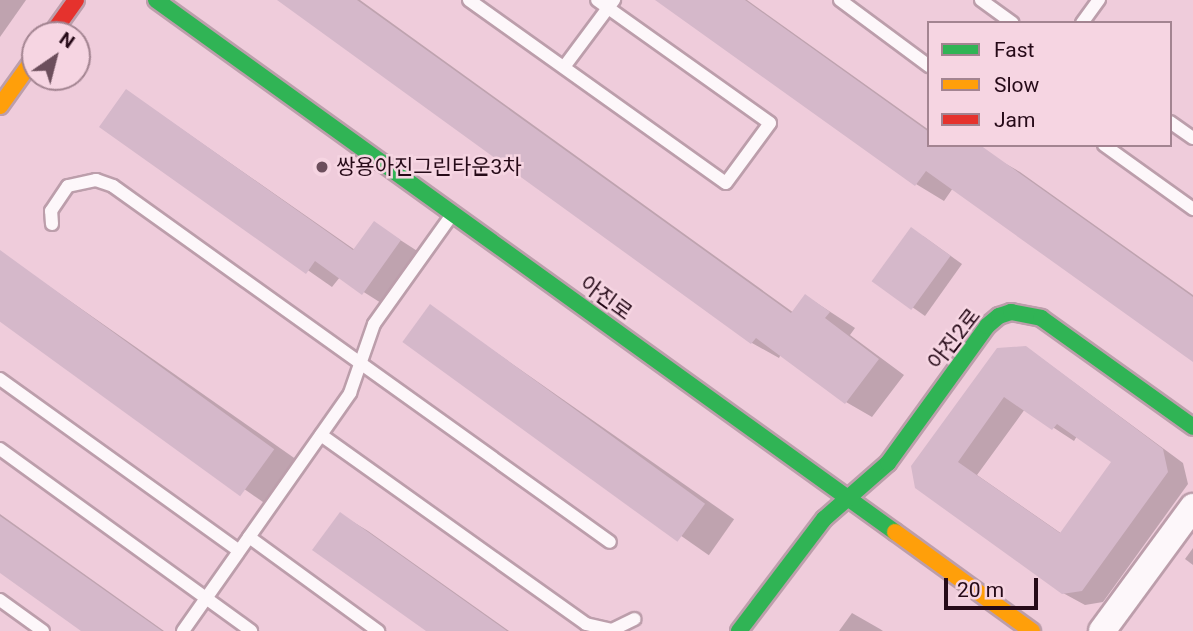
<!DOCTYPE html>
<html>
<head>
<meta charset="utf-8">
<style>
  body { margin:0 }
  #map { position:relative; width:1193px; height:631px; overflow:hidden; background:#efccdb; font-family:Roboto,"Noto Sans KR",sans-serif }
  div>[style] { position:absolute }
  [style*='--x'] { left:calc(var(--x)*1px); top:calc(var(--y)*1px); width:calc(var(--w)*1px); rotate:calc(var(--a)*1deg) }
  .shadow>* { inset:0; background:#0003; transform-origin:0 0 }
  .building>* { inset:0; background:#d5b8ca; transform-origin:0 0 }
  .roads { filter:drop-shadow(2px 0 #bc9eab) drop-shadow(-2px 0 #bc9eab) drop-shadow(0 2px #bc9eab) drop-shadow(0 -2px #bc9eab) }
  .lane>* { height:12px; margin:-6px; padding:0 6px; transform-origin:6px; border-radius:6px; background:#fdf7fa }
  .street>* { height:26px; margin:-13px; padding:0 13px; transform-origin:13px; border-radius:13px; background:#fdf7fa }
  .fast>* { height:16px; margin:-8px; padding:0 8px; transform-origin:8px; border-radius:8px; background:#30b455 }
  .slow>* { height:16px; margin:-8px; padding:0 8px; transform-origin:8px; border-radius:8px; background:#ff9f0a }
  .jam>* { height:16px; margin:-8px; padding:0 8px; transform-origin:8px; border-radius:8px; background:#e5322d }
  .dots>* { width:19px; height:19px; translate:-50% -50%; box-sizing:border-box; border:4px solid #f6d5e2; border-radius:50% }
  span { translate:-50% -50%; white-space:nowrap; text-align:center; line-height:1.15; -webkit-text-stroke:5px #f6d5e2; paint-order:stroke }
  .poi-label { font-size:21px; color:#260a18 }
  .left { translate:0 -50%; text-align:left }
  .street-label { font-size:21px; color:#260a18 }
  .legend { position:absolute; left:927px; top:21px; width:245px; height:126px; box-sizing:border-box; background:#f6d5e2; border:2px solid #a38491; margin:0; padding:9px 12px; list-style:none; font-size:21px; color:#260a18 }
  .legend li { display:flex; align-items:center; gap:14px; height:35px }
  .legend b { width:35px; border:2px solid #a38491 }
  .north { position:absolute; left:21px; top:21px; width:70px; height:70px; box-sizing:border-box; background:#f6d5e2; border:2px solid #a38491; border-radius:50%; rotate:35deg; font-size:19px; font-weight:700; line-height:28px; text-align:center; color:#260a18 }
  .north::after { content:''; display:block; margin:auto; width:24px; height:32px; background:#6c4e5c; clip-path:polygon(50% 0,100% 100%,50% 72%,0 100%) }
  .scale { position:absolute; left:944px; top:578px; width:94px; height:32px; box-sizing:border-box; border:4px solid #260a18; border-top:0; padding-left:9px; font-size:21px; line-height:24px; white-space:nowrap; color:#260a18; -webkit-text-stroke:5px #f6d5e2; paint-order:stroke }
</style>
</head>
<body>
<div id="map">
  <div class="shadow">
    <i style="clip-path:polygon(0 0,26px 0,0 37px)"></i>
    <i style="clip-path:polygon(280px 0,360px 0,794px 313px,806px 296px,855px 328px,850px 335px,904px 375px,872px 417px,846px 402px,781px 354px,779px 358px,752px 343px)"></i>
    <i style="clip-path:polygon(662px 0,747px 0,929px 130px,929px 145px,992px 156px,1020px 172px,1193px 295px,1193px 359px,953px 188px,944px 201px,916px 184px)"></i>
    <i style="clip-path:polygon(127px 91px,355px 250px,374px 223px,425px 256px,389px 308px,340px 277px,332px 287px,101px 126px)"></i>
    <i style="clip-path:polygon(923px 236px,962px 264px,925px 316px,875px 281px)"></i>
    <i style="left:0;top:252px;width:370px;height:54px;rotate:35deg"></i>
    <i style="left:431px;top:307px;width:370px;height:44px;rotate:35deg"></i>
    <i style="clip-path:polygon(evenodd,1026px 347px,1183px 463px,1188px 484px,1103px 602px,1085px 605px,1063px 593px,916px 487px,1026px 347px,1025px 409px,1074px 441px,1077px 436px,1114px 461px,1062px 534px,977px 475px,1025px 409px)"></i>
    <i style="clip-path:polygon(0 514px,164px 631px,84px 631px,0 571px)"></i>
    <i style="clip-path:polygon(340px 514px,368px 531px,509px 631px,429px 631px)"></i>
    <i style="clip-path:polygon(1193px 548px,1193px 565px,1185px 559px)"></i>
    <i style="clip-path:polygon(852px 613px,880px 629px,883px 631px,839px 631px)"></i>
  </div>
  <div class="building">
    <i style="clip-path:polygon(277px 0,357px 0,791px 313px,805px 294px,830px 312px,825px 318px,879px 359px,845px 404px,756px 338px,751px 344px)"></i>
    <i style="clip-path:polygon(655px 0,745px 0,929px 132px,929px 145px,980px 145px,1193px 297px,1193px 362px,926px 171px,915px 186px)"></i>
    <i style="clip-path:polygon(126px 89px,353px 250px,374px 221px,401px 240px,362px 295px,315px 261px,306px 274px,99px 127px)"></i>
    <i style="left:911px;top:227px;width:49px;height:67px;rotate:36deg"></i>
    <i style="left:0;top:250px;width:339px;height:58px;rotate:36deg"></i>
    <i style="left:430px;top:304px;width:340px;height:47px;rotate:36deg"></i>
    <i style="clip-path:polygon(evenodd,1026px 346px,1163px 449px,1168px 472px,1082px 591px,1062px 594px,915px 488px,911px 466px,997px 348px,1026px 346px,1004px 397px,1052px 430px,1057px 424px,1111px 462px,1060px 533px,958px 462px,1004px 397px)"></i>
    <i style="clip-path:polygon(340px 512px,507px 631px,426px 631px,312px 550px)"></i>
    <i style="clip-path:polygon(0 516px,162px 631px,81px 631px,0 573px)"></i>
  </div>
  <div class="roads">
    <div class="lane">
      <i style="--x:469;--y:0;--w:315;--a:35.5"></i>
      <i style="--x:726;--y:183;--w:74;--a:-53.7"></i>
      <i style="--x:770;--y:123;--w:212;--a:-144.6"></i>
      <i style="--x:840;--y:0;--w:111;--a:36.6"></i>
      <i style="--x:981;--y:0;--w:39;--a:36"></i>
      <i style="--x:1082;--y:23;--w:29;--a:-54"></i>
      <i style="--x:564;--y:67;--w:84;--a:-53.3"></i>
      <i style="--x:1170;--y:122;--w:28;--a:35"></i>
      <i style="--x:1104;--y:145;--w:110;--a:35.7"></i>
      <i style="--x:52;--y:224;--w:13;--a:-94"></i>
      <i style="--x:51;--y:211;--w:30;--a:-56"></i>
      <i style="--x:68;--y:186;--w:29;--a:-12"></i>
      <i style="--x:96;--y:180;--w:18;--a:19"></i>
      <i style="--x:113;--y:186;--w:611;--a:35.61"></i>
      <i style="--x:0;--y:379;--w:294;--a:35.7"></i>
      <i style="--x:321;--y:435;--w:325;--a:35.5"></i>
      <i style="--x:586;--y:624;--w:27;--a:13"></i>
      <i style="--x:612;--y:630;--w:25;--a:-26"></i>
      <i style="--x:0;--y:449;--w:310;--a:35.9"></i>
      <i style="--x:249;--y:537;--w:160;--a:36.1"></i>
      <i style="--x:0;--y:600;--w:53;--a:35.8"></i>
      <i style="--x:183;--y:631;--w:291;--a:-54.9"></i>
      <i style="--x:350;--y:393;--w:73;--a:-70.8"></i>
      <i style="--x:374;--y:324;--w:133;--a:-54.5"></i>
    </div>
    <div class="street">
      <i style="--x:1102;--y:631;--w:154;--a:-53.7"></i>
    </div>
    <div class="fast">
      <i style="--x:156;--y:0;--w:911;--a:35.75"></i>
      <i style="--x:739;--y:631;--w:141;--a:-52.8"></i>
      <i style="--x:824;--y:519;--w:85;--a:-41.2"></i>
      <i style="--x:888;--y:463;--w:169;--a:-54.1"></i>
      <i style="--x:987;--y:326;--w:16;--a:-40"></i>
      <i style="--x:999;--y:316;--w:13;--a:-18"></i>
      <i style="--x:1011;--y:312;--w:31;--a:11"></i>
      <i style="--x:1041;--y:318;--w:187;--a:35.6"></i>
    </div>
    <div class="slow">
      <i style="--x:0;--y:106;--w:60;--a:-54.5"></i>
      <i style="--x:895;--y:532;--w:169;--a:35.9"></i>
    </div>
    <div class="jam">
      <i style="--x:51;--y:35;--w:43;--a:-54.5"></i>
    </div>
  </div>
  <div class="dots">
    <i style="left:322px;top:167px;background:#6c4e5c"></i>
  </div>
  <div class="poi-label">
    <span class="left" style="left:336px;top:167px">쌍용아진그린타운3차</span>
  </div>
  <div class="street-label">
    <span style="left:606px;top:298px;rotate:36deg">아진로</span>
    <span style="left:954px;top:339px;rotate:-52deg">아진2로</span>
  </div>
  <ul class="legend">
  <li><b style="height:9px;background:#30b455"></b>Fast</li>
  <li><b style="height:9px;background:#ff9f0a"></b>Slow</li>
  <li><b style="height:9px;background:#e5322d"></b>Jam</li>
  </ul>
  <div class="north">N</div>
  <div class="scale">20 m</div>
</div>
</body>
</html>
